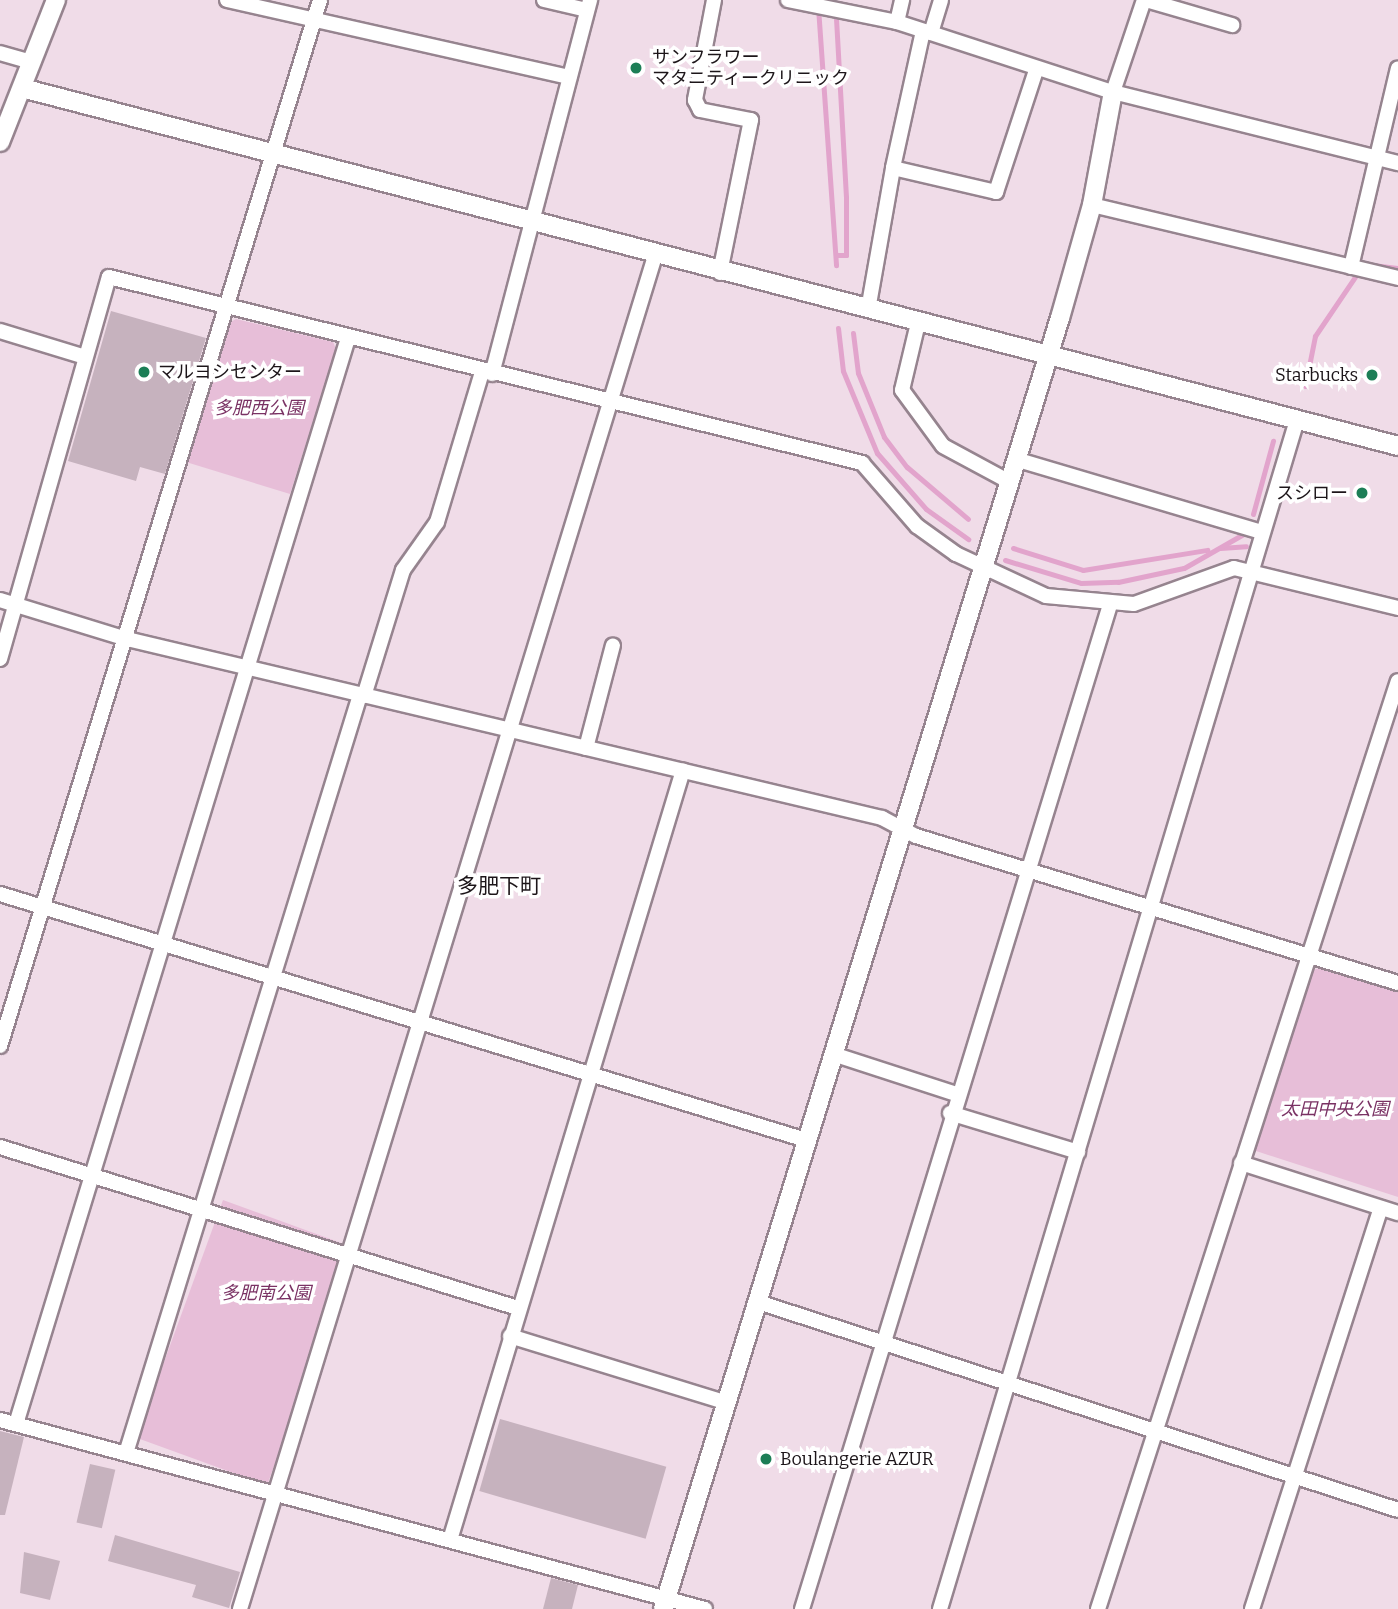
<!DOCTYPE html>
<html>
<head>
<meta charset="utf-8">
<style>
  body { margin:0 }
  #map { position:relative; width:1398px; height:1609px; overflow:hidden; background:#f0dce8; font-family:Bitter,"Noto Sans JP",serif }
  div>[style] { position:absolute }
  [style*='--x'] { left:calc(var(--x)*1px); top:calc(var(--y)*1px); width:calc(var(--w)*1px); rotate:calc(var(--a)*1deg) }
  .green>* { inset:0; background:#e7bed8; transform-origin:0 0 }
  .stream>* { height:5px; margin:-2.5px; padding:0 2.5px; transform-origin:2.5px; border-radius:2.5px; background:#e2a4cc }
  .building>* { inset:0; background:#c6b2be; transform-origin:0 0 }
  .roads { filter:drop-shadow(2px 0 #96848f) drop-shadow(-2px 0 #96848f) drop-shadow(0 2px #96848f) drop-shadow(0 -2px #96848f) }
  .minor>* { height:14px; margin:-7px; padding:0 7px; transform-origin:7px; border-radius:7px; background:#fff }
  .tertiary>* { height:18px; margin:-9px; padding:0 9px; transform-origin:9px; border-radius:9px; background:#fff }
  .dots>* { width:19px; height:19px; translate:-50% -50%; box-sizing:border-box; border:4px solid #fff; border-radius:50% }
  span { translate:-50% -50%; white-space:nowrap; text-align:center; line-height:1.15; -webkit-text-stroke:7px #fff; paint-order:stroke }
  .poi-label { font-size:18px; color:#1c1519 }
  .left { translate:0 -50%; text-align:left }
  .right { translate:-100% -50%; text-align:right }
  .park-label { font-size:18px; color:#7a3264; font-style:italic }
  .quarter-label { font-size:21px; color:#1c1519 }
</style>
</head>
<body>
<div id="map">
  <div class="green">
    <i style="clip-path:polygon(236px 319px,333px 342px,336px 349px,290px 494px,186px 462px,227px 324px)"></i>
    <i style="clip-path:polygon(1323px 967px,1398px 992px,1398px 1197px,1253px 1150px,1313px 970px)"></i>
    <i style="left:223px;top:1200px;width:139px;height:253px;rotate:20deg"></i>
  </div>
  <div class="stream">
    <i style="--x:818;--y:7;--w:259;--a:86"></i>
    <i style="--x:836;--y:255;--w:10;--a:0"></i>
    <i style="--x:846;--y:255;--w:58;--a:-90"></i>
    <i style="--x:846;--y:197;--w:178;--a:-93.2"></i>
    <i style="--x:1364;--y:264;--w:34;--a:7"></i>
    <i style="--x:838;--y:328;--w:43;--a:83.4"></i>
    <i style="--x:843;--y:371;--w:89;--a:67.5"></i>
    <i style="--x:877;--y:453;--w:74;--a:48.8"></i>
    <i style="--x:926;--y:509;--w:52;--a:35.5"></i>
    <i style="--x:853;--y:333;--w:40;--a:82.9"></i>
    <i style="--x:858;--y:373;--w:69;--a:67.9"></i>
    <i style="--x:884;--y:437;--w:38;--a:53"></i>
    <i style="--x:907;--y:467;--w:80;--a:40.4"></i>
    <i style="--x:1305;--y:386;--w:51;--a:-78.7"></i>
    <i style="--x:1315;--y:336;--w:71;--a:-55.9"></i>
    <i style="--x:1253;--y:514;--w:76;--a:-74.7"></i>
    <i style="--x:1013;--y:548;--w:73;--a:17.4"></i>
    <i style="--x:1083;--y:570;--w:126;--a:-9.2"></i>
    <i style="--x:1220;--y:548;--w:26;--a:-4"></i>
    <i style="--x:1005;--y:560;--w:79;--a:16.8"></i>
    <i style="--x:1081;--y:583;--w:37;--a:-2"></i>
    <i style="--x:1118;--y:582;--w:67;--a:-12"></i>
    <i style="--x:1184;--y:568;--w:70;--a:-29.8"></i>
  </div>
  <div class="building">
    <i style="clip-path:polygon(111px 311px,206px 338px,165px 474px,140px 467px,136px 481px,68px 461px)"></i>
    <i style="left:500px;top:1419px;width:173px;height:75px;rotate:16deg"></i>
    <i style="clip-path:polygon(0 1431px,24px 1437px,5px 1515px,0 1515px)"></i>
    <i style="left:90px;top:1464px;width:26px;height:60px;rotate:13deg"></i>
    <i style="clip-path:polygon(115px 1535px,240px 1572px,229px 1608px,192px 1597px,196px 1585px,108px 1561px)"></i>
    <i style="clip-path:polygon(24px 1552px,60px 1561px,50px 1600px,20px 1593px)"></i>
    <i style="clip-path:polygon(551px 1578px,578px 1585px,572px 1609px,543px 1609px)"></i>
  </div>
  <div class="roads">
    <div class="minor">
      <i style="--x:227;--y:0;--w:351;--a:12.7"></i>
      <i style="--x:544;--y:0;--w:44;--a:13.1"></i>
      <i style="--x:714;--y:0;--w:102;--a:100.8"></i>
      <i style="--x:695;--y:100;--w:11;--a:63"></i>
      <i style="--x:700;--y:110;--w:52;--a:11.1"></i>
      <i style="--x:751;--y:120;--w:156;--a:101.5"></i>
      <i style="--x:788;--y:0;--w:111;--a:11.4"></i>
      <i style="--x:897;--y:22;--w:227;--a:18"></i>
      <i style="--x:1113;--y:92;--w:294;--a:14"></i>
      <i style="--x:1146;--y:0;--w:90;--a:16.2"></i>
      <i style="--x:897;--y:22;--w:23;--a:-77"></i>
      <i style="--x:923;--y:31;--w:140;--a:102.4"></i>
      <i style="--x:893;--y:168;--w:106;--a:13.1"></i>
      <i style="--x:996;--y:192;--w:128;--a:-71.8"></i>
      <i style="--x:931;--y:33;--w:34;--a:-73"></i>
      <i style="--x:0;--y:53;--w:33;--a:16"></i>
      <i style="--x:1113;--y:92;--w:97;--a:-71.4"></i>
      <i style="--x:1092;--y:205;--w:315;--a:13.4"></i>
      <i style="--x:1351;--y:267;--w:204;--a:-76.7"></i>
      <i style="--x:868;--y:310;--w:144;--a:-80"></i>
      <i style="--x:918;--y:323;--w:69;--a:103.4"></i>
      <i style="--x:902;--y:390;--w:69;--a:53.8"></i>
      <i style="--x:943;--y:446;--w:74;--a:28.3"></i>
      <i style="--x:0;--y:331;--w:89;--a:17"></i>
      <i style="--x:492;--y:374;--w:387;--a:-75.3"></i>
      <i style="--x:1015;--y:459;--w:258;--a:16.5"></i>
      <i style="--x:0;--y:600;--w:133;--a:17.1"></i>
      <i style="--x:127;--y:639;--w:776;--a:13.34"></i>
      <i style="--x:882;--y:818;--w:38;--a:28"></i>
      <i style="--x:916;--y:836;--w:504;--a:16.96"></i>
      <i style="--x:0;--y:659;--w:397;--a:-74.1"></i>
      <i style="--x:109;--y:277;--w:776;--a:13.87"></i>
      <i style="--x:862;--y:463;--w:84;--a:48.9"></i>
      <i style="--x:917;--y:526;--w:48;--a:35.7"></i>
      <i style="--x:956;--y:554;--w:99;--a:25"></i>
      <i style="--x:1046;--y:596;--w:88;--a:5.2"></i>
      <i style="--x:1134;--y:604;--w:106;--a:-19.8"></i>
      <i style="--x:1234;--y:568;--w:169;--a:13.7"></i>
      <i style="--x:364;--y:696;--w:132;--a:-72.8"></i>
      <i style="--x:403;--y:570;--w:59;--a:-54.7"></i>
      <i style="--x:437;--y:522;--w:157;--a:-73.3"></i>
      <i style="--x:586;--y:748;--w:106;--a:-75.3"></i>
      <i style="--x:0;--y:894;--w:843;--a:16.97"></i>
      <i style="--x:0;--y:1046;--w:1094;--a:-72.99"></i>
      <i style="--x:833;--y:1054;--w:129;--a:18"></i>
      <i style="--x:950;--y:1113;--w:134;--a:16.9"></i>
      <i style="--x:0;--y:1147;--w:542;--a:17.27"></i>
      <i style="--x:1241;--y:1163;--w:165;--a:17.7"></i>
      <i style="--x:758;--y:1302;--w:673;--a:18"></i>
      <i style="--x:510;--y:1336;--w:228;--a:17.1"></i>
      <i style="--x:0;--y:1420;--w:730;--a:15.01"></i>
      <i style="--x:16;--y:1424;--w:1136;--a:-73"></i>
      <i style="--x:127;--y:1450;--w:790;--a:-72.85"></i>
      <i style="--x:450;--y:1540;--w:804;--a:-73.16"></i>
      <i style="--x:240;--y:1609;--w:1415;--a:-72.95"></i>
      <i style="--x:802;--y:1609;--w:1050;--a:-72.95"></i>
      <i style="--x:940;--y:1609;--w:1241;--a:-73.29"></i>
      <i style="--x:1098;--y:1609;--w:975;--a:-72.09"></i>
      <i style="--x:1252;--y:1609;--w:421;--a:-72.2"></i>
    </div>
    <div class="tertiary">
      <i style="--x:22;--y:88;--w:1422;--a:14.58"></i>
      <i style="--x:0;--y:142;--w:153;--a:-68.5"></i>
      <i style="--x:663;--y:1609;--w:1351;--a:-72.91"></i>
      <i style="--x:1060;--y:318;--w:117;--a:-74.2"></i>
      <i style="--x:1092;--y:205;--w:115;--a:-79.5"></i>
    </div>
  </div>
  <div class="dots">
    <i style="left:636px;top:68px;background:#1c7e56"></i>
    <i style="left:144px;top:372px;background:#1c7e56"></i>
    <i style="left:1372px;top:375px;background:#1c7e56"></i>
    <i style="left:1362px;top:493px;background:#1c7e56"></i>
    <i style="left:766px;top:1459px;background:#1c7e56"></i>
  </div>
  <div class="poi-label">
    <span class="left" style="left:652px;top:68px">サンフラワー<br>マタニティークリニック</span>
    <span class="left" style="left:158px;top:372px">マルヨシセンター</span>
    <span class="right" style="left:1358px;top:375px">Starbucks</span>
    <span class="right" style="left:1348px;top:493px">スシロー</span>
    <span class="left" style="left:780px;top:1459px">Boulangerie AZUR</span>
  </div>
  <div class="park-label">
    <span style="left:259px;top:408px">多肥西公園</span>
    <span style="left:1335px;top:1109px">太田中央公園</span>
    <span style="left:266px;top:1293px">多肥南公園</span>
  </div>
  <div class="quarter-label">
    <span style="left:499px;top:886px">多肥下町</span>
  </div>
</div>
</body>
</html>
